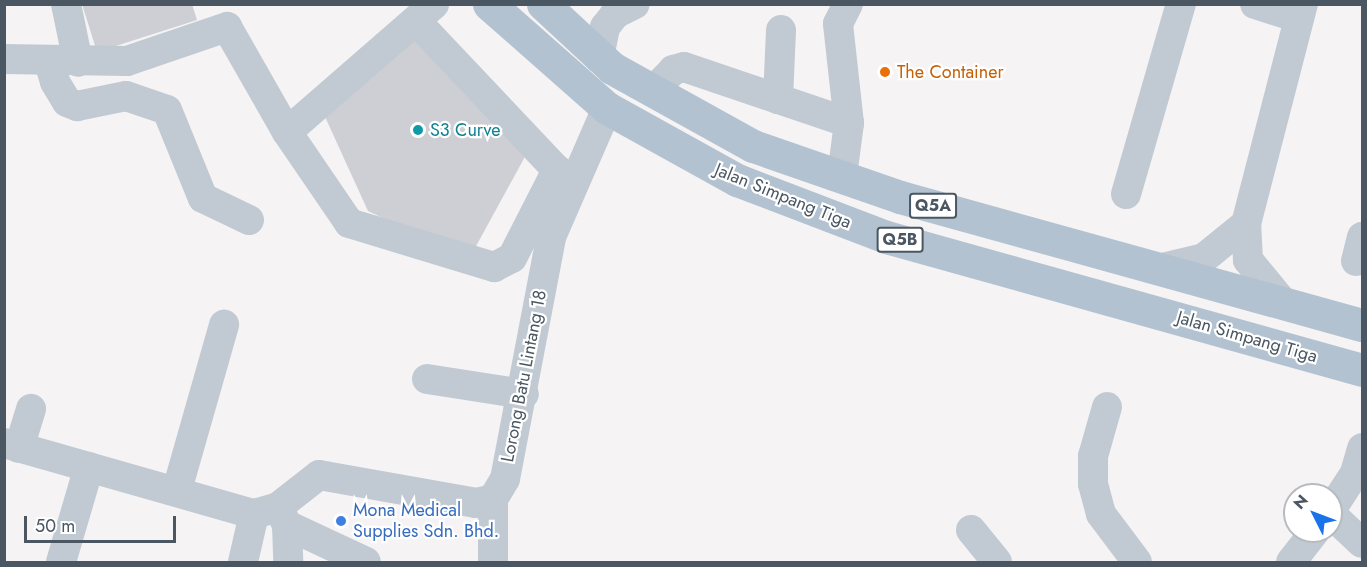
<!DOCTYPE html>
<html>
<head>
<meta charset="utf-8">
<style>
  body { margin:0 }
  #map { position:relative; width:1367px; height:567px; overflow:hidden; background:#f5f3f3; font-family:Jost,sans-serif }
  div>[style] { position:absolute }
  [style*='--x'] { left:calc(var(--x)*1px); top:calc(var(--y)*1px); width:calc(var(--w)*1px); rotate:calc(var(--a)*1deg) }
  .building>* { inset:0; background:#cdcfd5 }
  .minor>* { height:30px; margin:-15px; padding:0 15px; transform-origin:15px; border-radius:15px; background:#c1cad2 }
  .major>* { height:33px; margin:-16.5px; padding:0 16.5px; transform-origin:16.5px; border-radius:16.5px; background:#b3c2d1 }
  .dots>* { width:16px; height:16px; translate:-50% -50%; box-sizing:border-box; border:3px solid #fff; border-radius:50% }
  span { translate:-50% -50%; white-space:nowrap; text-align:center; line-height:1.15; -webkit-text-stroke:4.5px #fff; paint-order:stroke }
  .shield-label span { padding:2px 4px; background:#fff; border:2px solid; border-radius:4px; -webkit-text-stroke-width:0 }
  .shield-label { font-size:16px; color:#4a5661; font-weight:700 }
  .food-label { font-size:18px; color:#c56008 }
  .left { translate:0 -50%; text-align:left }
  .culture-label { font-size:18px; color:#0d838f }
  .street-label { font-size:18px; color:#4a5661 }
  .shop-label { font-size:18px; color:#366cbe }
  .frame { position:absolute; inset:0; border:6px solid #4a5661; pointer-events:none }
  .north { position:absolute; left:1283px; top:483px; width:60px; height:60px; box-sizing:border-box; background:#fff; border:2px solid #b7bbc0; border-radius:50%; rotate:312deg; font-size:16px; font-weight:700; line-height:24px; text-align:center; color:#4a5661 }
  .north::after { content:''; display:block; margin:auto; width:21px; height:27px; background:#1a73e8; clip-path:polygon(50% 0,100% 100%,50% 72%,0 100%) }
  .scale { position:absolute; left:24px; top:516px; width:152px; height:27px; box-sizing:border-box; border:3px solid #4a5661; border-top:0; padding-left:8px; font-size:18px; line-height:21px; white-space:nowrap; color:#4a5661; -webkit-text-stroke:4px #fff; paint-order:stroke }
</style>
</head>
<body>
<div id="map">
  <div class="building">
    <i style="clip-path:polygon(82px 4px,192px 4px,197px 20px,97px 52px)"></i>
    <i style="clip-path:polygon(411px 36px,527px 153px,469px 259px,368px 211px,321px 108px)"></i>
  </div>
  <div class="minor">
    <i style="--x:66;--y:4;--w:59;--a:78.3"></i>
    <i style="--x:848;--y:4;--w:22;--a:117"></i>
    <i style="--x:838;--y:24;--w:100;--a:83.7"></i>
    <i style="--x:1255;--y:4;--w:46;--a:17.7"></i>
    <i style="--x:417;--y:22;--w:204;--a:46.6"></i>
    <i style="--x:557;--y:170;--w:17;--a:31"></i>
    <i style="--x:599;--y:58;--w:32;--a:-79"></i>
    <i style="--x:605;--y:27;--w:16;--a:-52"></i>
    <i style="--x:615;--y:14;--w:22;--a:-27"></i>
    <i style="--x:4;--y:59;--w:123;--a:0.9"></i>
    <i style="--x:127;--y:61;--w:106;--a:-18.8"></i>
    <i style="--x:227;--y:27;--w:121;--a:60.3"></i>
    <i style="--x:287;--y:132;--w:195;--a:-41"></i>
    <i style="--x:49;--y:62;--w:21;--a:73"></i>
    <i style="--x:55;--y:82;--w:23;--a:59"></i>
    <i style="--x:67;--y:102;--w:11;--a:22"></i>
    <i style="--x:77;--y:106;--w:50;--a:-11.5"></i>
    <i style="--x:126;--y:96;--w:43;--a:18.9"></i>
    <i style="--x:167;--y:110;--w:95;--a:67.8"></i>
    <i style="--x:203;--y:198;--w:51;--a:25.6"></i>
    <i style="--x:653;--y:91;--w:29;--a:-46"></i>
    <i style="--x:673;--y:70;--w:11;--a:-15"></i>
    <i style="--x:684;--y:67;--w:174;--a:18.7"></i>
    <i style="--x:849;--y:123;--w:53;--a:97.5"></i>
    <i style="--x:778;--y:99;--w:69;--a:-87.5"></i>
    <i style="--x:287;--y:132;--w:110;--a:55.7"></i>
    <i style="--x:349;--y:223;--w:152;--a:16.9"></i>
    <i style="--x:494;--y:267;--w:20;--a:-27"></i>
    <i style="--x:512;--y:258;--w:99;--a:-62.9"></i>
    <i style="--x:1126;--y:194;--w:198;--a:-73.9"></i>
    <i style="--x:1356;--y:261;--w:25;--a:-76"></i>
    <i style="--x:1162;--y:268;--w:43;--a:-13.4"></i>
    <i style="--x:1204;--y:258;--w:54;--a:-39"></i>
    <i style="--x:1281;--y:300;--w:52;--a:-129.5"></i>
    <i style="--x:1248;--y:260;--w:36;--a:-93"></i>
    <i style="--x:1246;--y:224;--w:227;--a:-75.5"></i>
    <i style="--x:427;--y:379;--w:98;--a:8.8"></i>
    <i style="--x:1107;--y:407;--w:51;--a:105.9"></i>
    <i style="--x:1093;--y:456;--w:28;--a:90"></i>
    <i style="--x:1093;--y:484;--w:31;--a:75"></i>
    <i style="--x:1101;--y:514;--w:60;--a:53.1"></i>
    <i style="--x:4;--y:443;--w:260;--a:15.9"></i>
    <i style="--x:254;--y:514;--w:25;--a:-16"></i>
    <i style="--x:278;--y:507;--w:52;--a:-38"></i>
    <i style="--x:319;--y:475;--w:159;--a:10.1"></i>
    <i style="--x:476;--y:503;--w:17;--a:-13"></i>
    <i style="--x:493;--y:499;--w:23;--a:-59"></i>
    <i style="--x:505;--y:479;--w:246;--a:-79.2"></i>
    <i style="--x:551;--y:237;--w:141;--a:-66.5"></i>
    <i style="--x:19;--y:448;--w:41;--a:-72.9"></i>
    <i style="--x:177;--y:490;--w:172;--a:-74.1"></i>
    <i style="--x:493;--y:499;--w:63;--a:90"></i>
    <i style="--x:279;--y:509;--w:18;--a:63"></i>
    <i style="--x:287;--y:525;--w:37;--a:88"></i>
    <i style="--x:1331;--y:510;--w:44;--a:-57"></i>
    <i style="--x:1355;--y:473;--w:26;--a:-74"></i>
    <i style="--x:1331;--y:514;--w:42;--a:43.1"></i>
    <i style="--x:287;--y:525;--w:87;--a:25.1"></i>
    <i style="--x:971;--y:530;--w:41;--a:50.9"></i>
    <i style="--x:61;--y:562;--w:99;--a:-73.6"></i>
    <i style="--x:243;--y:562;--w:49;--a:-77.1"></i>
    <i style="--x:1291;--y:562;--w:39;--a:-52"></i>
  </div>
  <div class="major">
    <i style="--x:489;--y:4;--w:157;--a:41.4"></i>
    <i style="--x:607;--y:108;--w:149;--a:29"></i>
    <i style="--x:737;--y:180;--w:160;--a:20.9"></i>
    <i style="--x:886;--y:237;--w:494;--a:15.6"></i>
    <i style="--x:543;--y:4;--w:94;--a:42.8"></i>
    <i style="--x:612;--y:68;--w:161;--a:29"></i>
    <i style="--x:753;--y:146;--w:156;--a:19.1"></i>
    <i style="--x:900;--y:197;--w:479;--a:15.5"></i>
  </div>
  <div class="dots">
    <i style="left:885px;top:72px;background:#e8710a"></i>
    <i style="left:418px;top:130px;background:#0f9aa8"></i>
    <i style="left:341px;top:521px;background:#3f7fe0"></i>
  </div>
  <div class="shield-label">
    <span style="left:933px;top:206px">Q5A</span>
    <span style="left:900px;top:240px">Q5B</span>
  </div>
  <div class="food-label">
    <span class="left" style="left:897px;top:72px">The Container</span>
  </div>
  <div class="culture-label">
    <span class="left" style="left:430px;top:130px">S3 Curve</span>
  </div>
  <div class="street-label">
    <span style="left:783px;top:196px;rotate:22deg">Jalan Simpang Tiga</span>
    <span style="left:1247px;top:337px;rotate:16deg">Jalan Simpang Tiga</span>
    <span style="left:524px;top:376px;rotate:-79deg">Lorong Batu Lintang 18</span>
  </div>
  <div class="shop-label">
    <span class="left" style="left:353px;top:521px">Mona Medical<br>Supplies Sdn. Bhd.</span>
  </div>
  <div class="frame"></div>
  <div class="north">N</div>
  <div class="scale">50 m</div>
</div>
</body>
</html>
